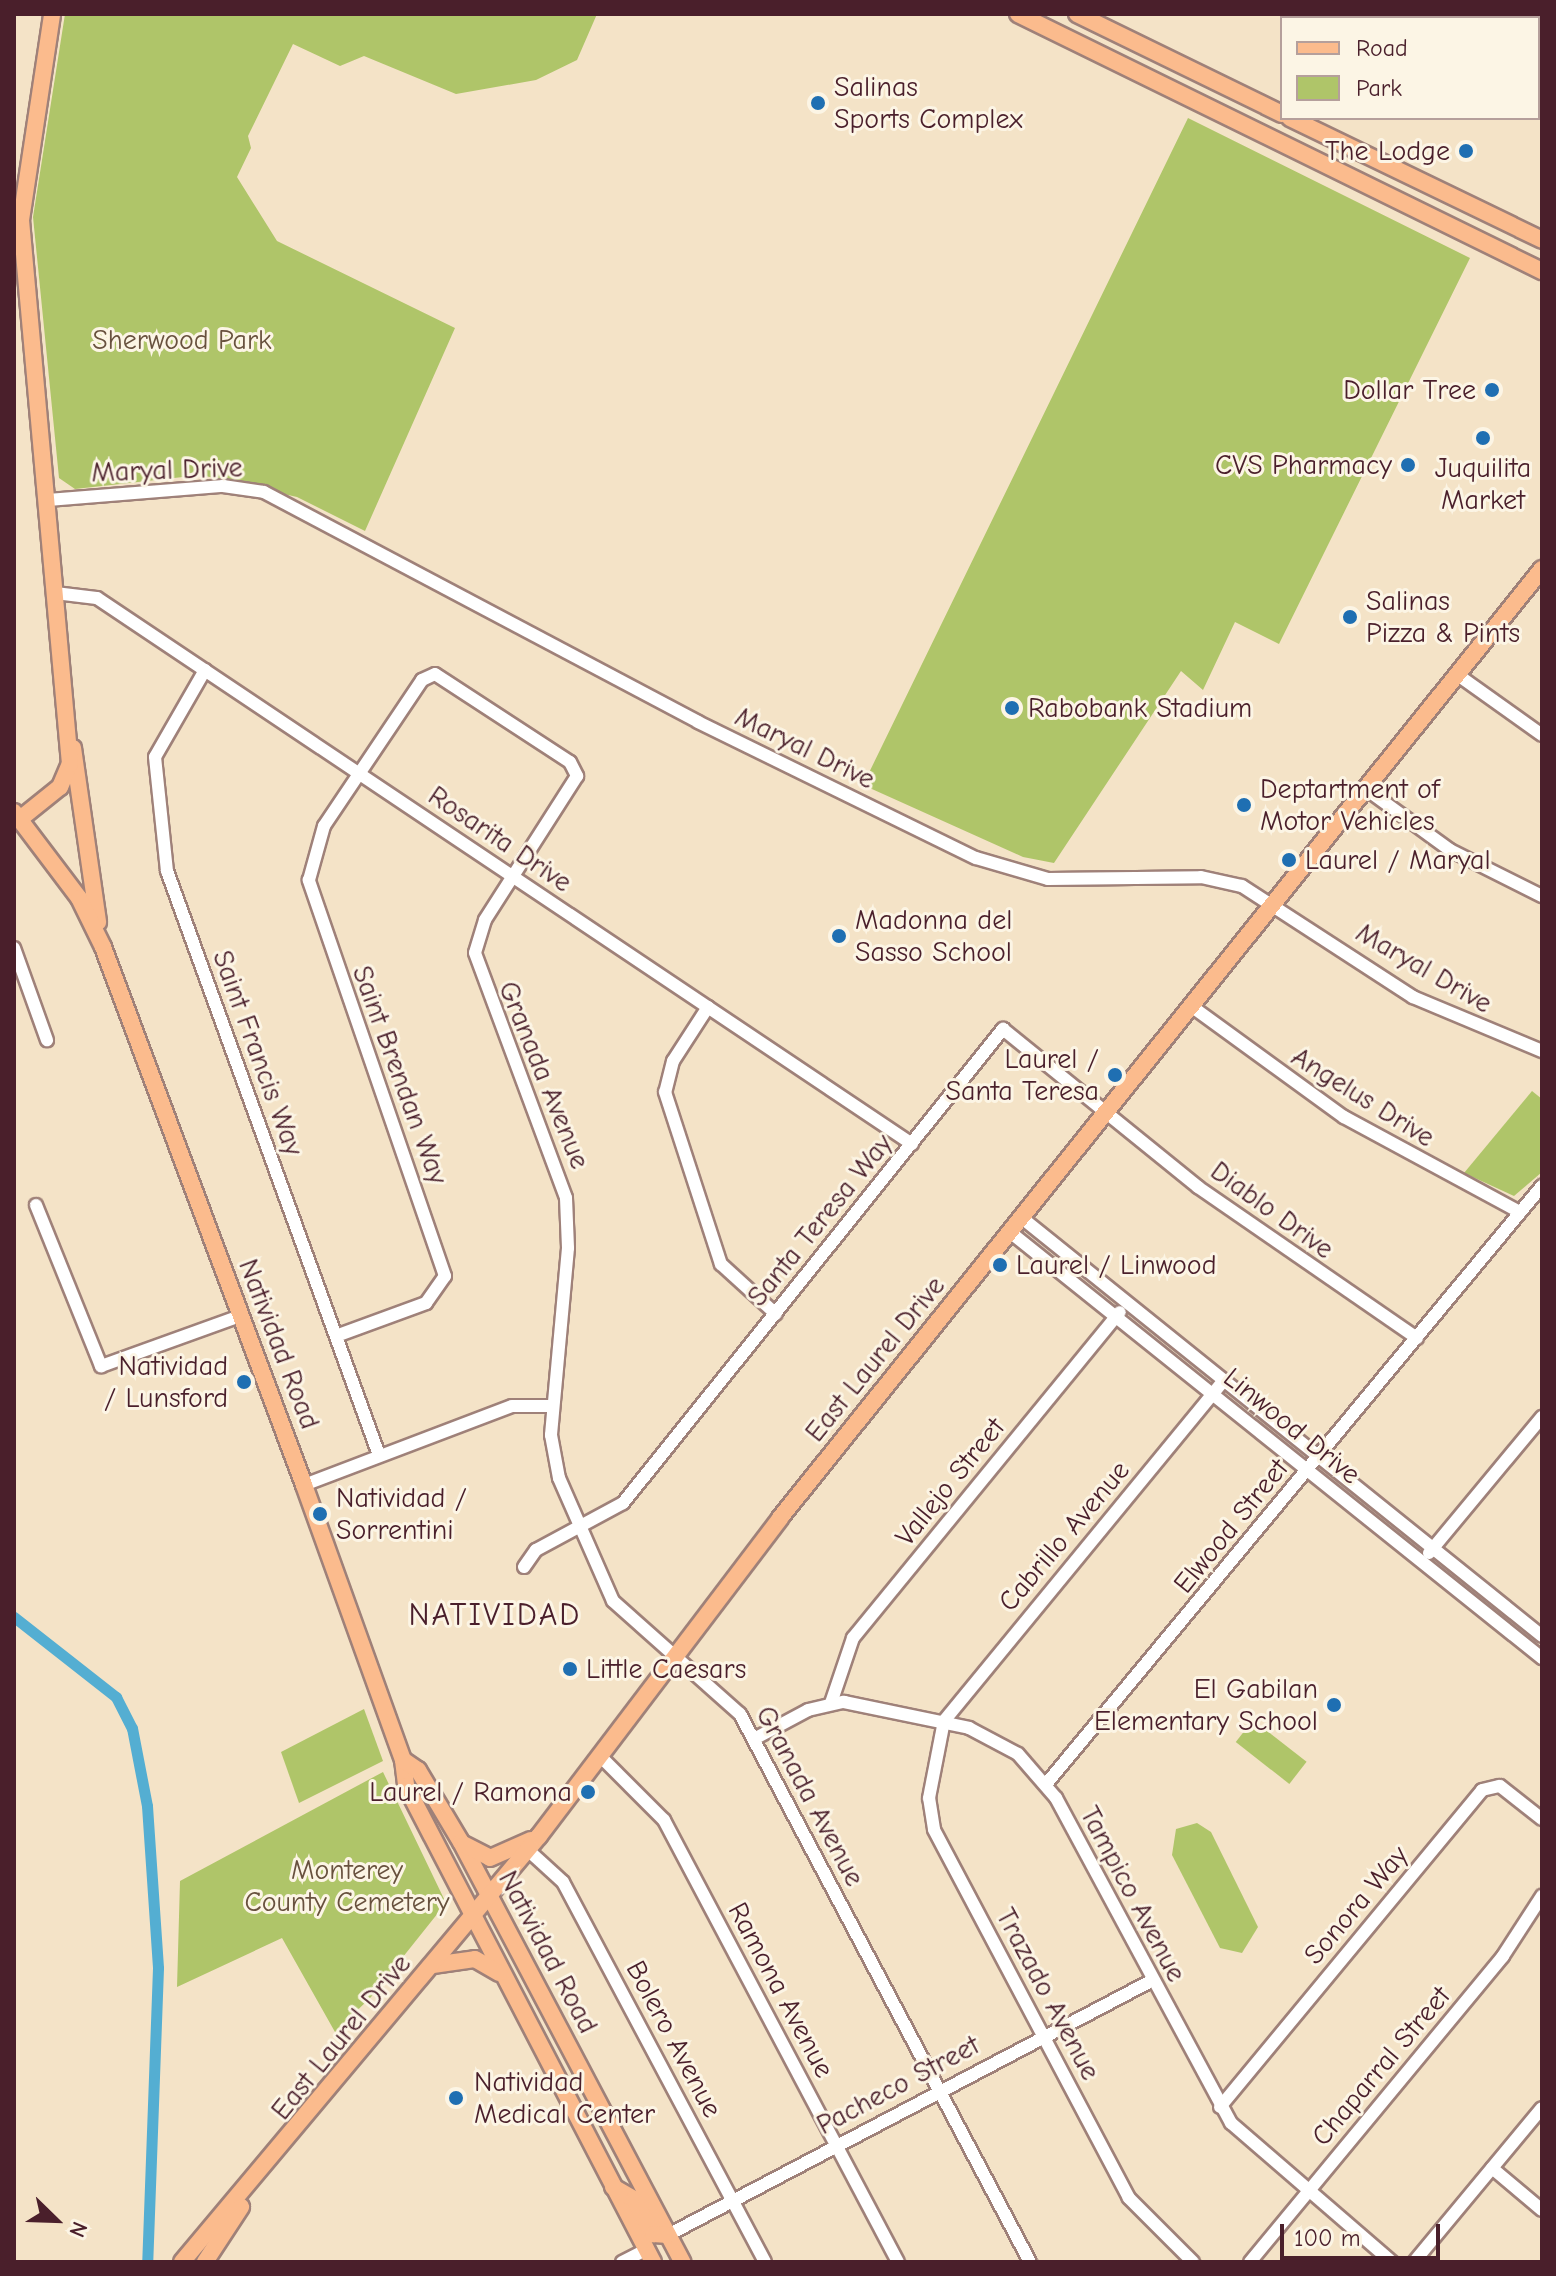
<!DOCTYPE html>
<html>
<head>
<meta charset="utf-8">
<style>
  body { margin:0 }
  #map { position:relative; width:1556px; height:2276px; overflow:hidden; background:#f4e3c7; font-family:"Comic Neue",sans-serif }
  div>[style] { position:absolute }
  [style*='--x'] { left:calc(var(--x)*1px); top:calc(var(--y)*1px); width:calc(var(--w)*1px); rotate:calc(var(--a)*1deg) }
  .green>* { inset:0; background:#afc569; transform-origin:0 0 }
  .canal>* { height:11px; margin:-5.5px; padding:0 5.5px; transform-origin:5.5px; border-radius:5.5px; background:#54aed2 }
  .roads { filter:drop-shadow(2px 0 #9f8179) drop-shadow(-2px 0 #9f8179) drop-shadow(0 2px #9f8179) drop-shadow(0 -2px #9f8179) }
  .minor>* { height:12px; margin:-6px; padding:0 6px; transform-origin:6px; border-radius:6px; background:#fff }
  .major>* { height:16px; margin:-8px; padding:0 8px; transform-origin:8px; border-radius:8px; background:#fbbb8d }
  .dots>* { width:22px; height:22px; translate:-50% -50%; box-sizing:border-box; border:4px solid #fcf5e5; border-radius:50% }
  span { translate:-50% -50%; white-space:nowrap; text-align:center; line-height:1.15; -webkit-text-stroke:6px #fcf5e5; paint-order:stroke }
  .poi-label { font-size:28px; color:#4a1f2b }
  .left { translate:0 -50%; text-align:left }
  .right { translate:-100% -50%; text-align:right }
  .park-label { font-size:28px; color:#68513e }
  .street-label { font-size:28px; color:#4a1f2b }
  .quarter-label { font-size:32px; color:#4a1f2b; letter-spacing:2px }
  .frame { position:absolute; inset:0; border:16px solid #4a1f2b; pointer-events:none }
  .legend { position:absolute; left:1280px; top:16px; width:260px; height:104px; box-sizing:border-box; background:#fcf5e5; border:2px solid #b59f9b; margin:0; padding:10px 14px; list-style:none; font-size:24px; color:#4a1f2b }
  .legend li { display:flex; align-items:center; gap:16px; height:40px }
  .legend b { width:40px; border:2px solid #b59f9b }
  .north { position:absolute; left:16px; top:2180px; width:80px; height:80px; -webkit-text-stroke:6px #fcf5e5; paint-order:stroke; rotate:113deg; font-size:22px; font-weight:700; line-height:32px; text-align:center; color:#4a1f2b }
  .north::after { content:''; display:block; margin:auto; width:28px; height:36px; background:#4a1f2b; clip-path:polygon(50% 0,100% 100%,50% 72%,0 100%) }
  .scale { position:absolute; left:1280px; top:2224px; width:160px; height:36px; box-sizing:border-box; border:4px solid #4a1f2b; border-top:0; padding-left:10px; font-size:24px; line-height:28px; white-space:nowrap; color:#4a1f2b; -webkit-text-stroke:6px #fcf5e5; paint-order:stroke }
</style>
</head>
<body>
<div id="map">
  <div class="green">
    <i style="clip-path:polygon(65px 14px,597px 14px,577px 60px,536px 80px,456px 94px,364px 56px,340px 66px,293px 44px,248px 136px,251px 148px,237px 177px,277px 241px,455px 328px,365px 531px,297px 497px,201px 475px,75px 489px,59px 478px,33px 217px)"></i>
    <i style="clip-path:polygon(1188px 118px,1470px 258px,1279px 644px,1235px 622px,1203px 690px,1181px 671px,1054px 863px,1023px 857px,863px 785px)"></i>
    <i style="clip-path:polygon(1532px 1091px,1542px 1099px,1542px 1172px,1514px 1196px,1464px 1173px)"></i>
    <i style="clip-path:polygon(364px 1709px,383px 1761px,299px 1803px,281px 1752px)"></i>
    <i style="left:1253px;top:1720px;width:68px;height:28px;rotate:38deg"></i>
    <i style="clip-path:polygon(383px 1772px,446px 1903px,371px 1997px,335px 2032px,282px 1938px,177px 1987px,180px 1881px)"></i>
    <i style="clip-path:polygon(1197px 1823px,1211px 1832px,1258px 1927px,1242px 1953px,1220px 1948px,1172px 1855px,1176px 1829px)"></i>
  </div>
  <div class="canal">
    <i style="--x:14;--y:1617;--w:130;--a:38.1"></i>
    <i style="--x:116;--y:1697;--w:35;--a:63"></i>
    <i style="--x:132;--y:1728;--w:79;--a:79.1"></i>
    <i style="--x:147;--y:1806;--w:162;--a:86.1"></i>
    <i style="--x:158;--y:1968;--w:294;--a:92.1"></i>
  </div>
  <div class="roads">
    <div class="minor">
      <i style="--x:48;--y:500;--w:176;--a:-4.6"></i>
      <i style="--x:223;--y:486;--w:41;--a:8.3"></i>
      <i style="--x:264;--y:492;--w:491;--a:27.9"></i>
      <i style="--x:698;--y:722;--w:309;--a:26.1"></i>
      <i style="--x:976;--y:858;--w:75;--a:16.3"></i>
      <i style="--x:1048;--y:879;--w:153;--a:-0.7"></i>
      <i style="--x:1201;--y:877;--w:42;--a:12.4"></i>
      <i style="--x:1242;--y:886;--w:204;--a:33"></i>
      <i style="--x:1413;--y:997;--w:140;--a:22.7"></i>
      <i style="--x:55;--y:593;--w:42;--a:6.8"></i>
      <i style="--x:97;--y:598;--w:981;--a:33.82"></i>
      <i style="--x:205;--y:670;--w:100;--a:119.9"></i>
      <i style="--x:155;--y:757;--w:115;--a:84"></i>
      <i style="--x:167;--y:871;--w:621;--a:70.05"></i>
      <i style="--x:1458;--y:675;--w:103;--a:35.5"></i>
      <i style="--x:1366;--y:789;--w:104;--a:36"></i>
      <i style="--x:1450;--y:850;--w:103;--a:26.6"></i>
      <i style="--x:14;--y:948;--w:98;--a:70.3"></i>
      <i style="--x:1191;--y:1006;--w:189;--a:36"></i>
      <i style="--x:1344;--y:1117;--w:200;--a:28.4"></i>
      <i style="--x:708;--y:1007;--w:64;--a:122.9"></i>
      <i style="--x:673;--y:1061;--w:32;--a:104"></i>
      <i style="--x:665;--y:1092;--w:181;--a:72"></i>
      <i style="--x:721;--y:1264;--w:74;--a:42.3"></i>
      <i style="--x:36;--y:1205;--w:174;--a:68"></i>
      <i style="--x:101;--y:1366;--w:148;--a:-19.8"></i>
      <i style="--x:1022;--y:1218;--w:667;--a:38.79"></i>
      <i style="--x:1010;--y:1232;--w:682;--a:38.69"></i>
      <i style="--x:336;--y:1336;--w:96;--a:-20.1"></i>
      <i style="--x:426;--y:1303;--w:33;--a:-55"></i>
      <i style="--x:445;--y:1276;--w:419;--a:-109"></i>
      <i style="--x:309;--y:880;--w:56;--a:-74.5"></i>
      <i style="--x:324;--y:826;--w:176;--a:-56.1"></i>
      <i style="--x:422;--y:680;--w:14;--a:-25"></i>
      <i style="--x:435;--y:674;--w:161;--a:33.1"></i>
      <i style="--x:570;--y:762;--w:16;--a:63"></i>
      <i style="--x:577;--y:776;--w:171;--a:122.6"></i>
      <i style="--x:485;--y:920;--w:34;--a:107"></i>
      <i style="--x:475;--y:953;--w:261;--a:69.6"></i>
      <i style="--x:566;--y:1198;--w:50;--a:87.7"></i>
      <i style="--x:568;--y:1248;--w:188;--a:95.2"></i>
      <i style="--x:551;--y:1435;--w:44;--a:79.5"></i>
      <i style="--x:559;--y:1478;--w:134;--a:66.3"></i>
      <i style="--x:613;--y:1601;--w:170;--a:41.7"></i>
      <i style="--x:740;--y:1714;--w:620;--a:62.11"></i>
      <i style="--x:304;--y:1485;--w:222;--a:-20.8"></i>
      <i style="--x:512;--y:1406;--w:41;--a:0"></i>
      <i style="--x:1429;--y:1553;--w:177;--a:-50.3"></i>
      <i style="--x:524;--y:1567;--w:21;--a:-55"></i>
      <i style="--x:536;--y:1550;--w:99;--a:-28.4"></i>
      <i style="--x:623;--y:1503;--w:608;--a:-51.28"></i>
      <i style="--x:1003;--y:1029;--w:251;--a:39"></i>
      <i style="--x:1198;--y:1187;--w:266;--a:34.6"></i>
      <i style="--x:831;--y:1703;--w:69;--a:-71.3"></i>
      <i style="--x:853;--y:1638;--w:421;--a:-50.7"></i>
      <i style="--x:754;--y:1739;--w:61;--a:-28.2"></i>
      <i style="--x:808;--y:1710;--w:37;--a:-13"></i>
      <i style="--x:844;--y:1702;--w:128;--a:11.7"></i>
      <i style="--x:969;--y:1728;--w:55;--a:28"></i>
      <i style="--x:1018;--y:1754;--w:58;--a:49.2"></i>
      <i style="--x:1056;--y:1798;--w:369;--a:61.7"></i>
      <i style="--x:1231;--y:2123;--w:213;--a:40.8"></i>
      <i style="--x:601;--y:1757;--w:89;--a:45"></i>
      <i style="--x:664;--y:1820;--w:500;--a:62.1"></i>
      <i style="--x:1047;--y:1783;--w:776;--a:-50.34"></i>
      <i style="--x:528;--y:1850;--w:47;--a:42.4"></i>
      <i style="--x:563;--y:1882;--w:430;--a:62"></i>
      <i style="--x:1220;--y:2107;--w:411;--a:-50.4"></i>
      <i style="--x:1482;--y:1790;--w:18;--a:-13"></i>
      <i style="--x:1500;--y:1786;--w:53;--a:38.2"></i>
      <i style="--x:1492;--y:2168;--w:65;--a:40"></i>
      <i style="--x:668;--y:2235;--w:546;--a:-27.74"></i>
      <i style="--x:622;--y:2262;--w:27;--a:-27"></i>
      <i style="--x:1193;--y:2262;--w:91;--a:-135"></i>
      <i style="--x:1129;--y:2198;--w:417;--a:-117.9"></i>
      <i style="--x:934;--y:1829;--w:31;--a:-99"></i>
      <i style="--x:929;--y:1798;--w:78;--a:-79"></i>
      <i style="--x:944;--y:1721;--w:440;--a:-50.6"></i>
      <i style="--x:1250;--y:2262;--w:397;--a:-50.4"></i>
      <i style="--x:1503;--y:1956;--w:72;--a:-57"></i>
      <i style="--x:1414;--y:2262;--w:200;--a:-50.3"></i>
    </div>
    <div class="major">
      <i style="--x:1018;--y:14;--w:584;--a:26.13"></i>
      <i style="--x:1077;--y:14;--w:228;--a:26"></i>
      <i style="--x:1290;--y:118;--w:280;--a:25.8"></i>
      <i style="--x:73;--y:748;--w:176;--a:81.8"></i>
      <i style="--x:14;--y:812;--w:108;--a:52.9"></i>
      <i style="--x:79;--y:898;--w:55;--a:63.9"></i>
      <i style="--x:103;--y:947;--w:574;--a:69.51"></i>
      <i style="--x:304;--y:1485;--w:292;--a:70.2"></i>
      <i style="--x:403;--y:1760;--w:26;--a:83"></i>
      <i style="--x:406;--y:1786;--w:536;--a:62.57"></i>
      <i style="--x:20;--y:819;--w:51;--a:-38.7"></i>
      <i style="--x:60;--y:787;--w:25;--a:-67"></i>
      <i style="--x:70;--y:764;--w:546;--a:-95.15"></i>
      <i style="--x:21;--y:220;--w:208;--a:-81.4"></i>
      <i style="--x:403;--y:1760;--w:18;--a:34"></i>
      <i style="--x:418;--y:1770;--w:84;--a:59.2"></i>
      <i style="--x:461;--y:1842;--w:475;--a:62.2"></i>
      <i style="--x:465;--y:1845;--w:28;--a:27"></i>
      <i style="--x:490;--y:1858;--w:45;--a:-23.7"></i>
      <i style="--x:433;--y:1965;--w:42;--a:-8.1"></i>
      <i style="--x:475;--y:1959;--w:28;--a:30"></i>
      <i style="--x:613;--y:2187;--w:24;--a:30"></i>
      <i style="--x:634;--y:2199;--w:40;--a:62"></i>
      <i style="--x:653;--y:2234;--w:15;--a:4"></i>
      <i style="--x:182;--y:2262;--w:556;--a:-50.04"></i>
      <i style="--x:539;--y:1836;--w:399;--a:-52.8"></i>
      <i style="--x:780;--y:1518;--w:1217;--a:-51.24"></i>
      <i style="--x:205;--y:2262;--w:66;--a:-56.8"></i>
    </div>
  </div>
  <div class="dots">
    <i style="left:818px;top:103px;background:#1f6fb2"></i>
    <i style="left:1466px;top:151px;background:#1f6fb2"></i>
    <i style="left:1492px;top:390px;background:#1f6fb2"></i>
    <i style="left:1483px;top:438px;background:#1f6fb2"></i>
    <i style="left:1408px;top:465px;background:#1f6fb2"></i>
    <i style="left:1350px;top:617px;background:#1f6fb2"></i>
    <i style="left:1012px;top:708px;background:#1f6fb2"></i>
    <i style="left:1244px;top:805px;background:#1f6fb2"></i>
    <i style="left:1289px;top:860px;background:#1f6fb2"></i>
    <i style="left:839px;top:936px;background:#1f6fb2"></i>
    <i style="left:1115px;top:1075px;background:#1f6fb2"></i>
    <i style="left:1000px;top:1265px;background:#1f6fb2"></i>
    <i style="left:244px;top:1382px;background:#1f6fb2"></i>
    <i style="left:320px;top:1514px;background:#1f6fb2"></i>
    <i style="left:570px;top:1669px;background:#1f6fb2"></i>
    <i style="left:1334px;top:1705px;background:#1f6fb2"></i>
    <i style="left:588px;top:1792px;background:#1f6fb2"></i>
    <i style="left:456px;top:2098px;background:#1f6fb2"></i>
  </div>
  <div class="poi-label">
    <span class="left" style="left:834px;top:103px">Salinas<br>Sports Complex</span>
    <span class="right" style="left:1450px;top:151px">The Lodge</span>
    <span class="right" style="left:1476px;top:390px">Dollar Tree</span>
    <span class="right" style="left:1392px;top:465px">CVS Pharmacy</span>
    <span style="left:1483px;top:484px">Juquilita<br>Market</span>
    <span class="left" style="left:1366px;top:617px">Salinas<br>Pizza &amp; Pints</span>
    <span class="left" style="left:1028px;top:708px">Rabobank Stadium</span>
    <span class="left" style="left:1260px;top:805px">Deptartment of<br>Motor Vehicles</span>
    <span class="left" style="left:1305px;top:860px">Laurel / Maryal</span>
    <span class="left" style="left:855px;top:936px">Madonna del<br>Sasso School</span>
    <span class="right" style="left:1099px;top:1075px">Laurel /<br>Santa Teresa</span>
    <span class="left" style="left:1016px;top:1265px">Laurel / Linwood</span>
    <span class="right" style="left:228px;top:1382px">Natividad<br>/ Lunsford</span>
    <span class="left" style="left:336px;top:1514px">Natividad /<br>Sorrentini</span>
    <span class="left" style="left:586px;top:1669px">Little Caesars</span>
    <span class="right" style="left:1318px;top:1705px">El Gabilan<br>Elementary School</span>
    <span class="right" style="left:572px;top:1792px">Laurel / Ramona</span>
    <span class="left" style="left:474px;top:2098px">Natividad<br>Medical Center</span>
  </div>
  <div class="park-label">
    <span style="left:182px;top:340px">Sherwood Park</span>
    <span style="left:347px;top:1886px">Monterey<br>County Cemetery</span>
  </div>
  <div class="street-label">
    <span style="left:167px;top:470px;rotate:-2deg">Maryal Drive</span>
    <span style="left:805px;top:748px;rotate:26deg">Maryal Drive</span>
    <span style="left:500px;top:839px;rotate:34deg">Rosarita Drive</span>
    <span style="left:1424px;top:968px;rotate:30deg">Maryal Drive</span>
    <span style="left:258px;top:1053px;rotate:70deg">Saint Francis Way</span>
    <span style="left:400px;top:1075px;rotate:70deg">Saint Brendan Way</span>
    <span style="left:544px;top:1075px;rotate:68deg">Granada Avenue</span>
    <span style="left:1363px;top:1097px;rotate:32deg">Angelus Drive</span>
    <span style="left:1272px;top:1210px;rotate:36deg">Diablo Drive</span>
    <span style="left:820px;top:1220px;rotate:-51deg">Santa Teresa Way</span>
    <span style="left:279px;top:1344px;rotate:69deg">Natividad Road</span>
    <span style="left:875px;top:1359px;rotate:-51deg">East Laurel Drive</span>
    <span style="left:1292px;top:1426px;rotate:39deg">Linwood Drive</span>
    <span style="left:950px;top:1482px;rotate:-51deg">Vallejo Street</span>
    <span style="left:1231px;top:1526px;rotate:-51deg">Elwood Street</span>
    <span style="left:1064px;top:1536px;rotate:-50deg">Cabrillo Avenue</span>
    <span style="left:810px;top:1796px;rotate:62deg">Granada Avenue</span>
    <span style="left:1133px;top:1894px;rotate:62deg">Tampico Avenue</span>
    <span style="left:1356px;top:1905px;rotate:-50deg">Sonora Way</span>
    <span style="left:548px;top:1952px;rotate:62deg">Natividad Road</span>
    <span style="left:781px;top:1990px;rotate:62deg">Ramona Avenue</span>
    <span style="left:1048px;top:1994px;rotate:62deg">Trazado Avenue</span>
    <span style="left:341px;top:2037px;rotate:-51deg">East Laurel Drive</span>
    <span style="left:674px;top:2039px;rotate:62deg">Bolero Avenue</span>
    <span style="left:1381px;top:2066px;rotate:-50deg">Chaparral Street</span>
    <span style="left:898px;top:2085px;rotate:-28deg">Pacheco Street</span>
  </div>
  <div class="quarter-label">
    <span style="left:495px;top:1615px">NATIVIDAD</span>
  </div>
  <div class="frame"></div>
  <ul class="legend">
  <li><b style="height:10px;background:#fbbb8d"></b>Road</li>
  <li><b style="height:22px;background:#afc569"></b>Park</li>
  </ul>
  <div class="north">N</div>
  <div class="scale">100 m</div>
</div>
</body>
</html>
